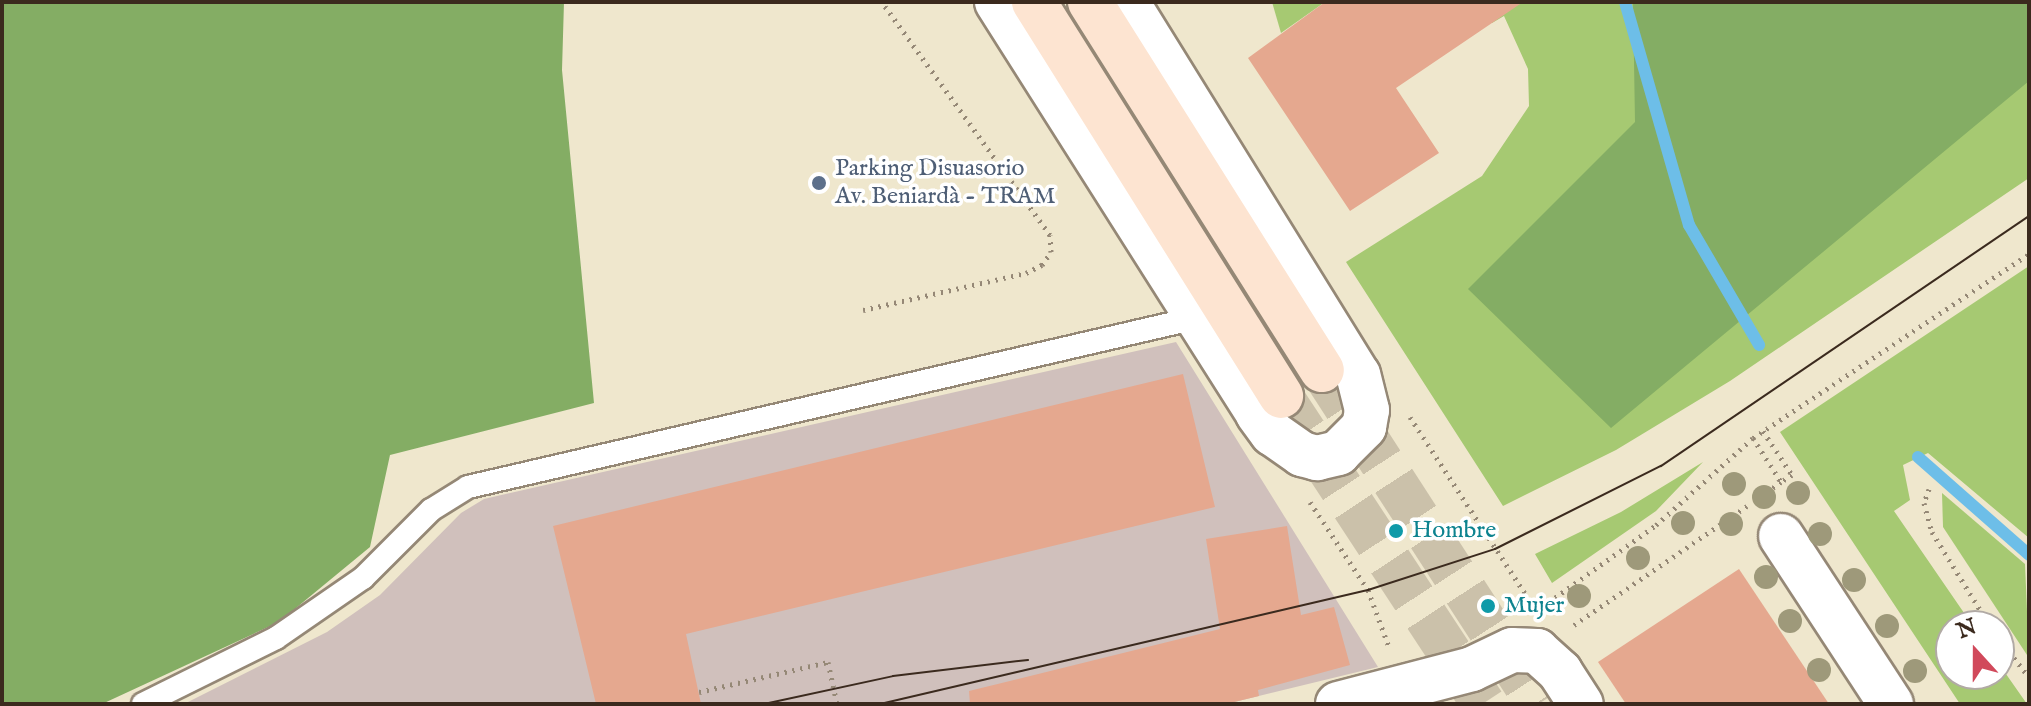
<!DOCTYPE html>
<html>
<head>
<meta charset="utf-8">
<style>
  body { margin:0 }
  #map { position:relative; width:2031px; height:706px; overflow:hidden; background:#efe7cd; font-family:"IM FELL English",serif }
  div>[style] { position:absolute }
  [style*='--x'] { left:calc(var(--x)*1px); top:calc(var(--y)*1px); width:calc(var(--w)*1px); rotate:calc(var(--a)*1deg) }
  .industrial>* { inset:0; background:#d0c0bc }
  .green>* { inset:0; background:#a6c972 }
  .forest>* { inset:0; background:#84ad64 }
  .stream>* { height:12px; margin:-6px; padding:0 6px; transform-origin:6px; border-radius:6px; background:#6dbee8 }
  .building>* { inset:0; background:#e5a88f }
  .secondary-tunnel>* { height:44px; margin-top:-22px; transform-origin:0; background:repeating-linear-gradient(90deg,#cbc1aa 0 44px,transparent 0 66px) }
  .path>* { height:5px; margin-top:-2.5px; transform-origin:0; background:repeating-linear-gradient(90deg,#958876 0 2px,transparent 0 8px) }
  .roads { filter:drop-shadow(2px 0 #958876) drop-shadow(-2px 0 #958876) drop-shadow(0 2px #958876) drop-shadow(0 -2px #958876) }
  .service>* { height:22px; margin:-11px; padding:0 11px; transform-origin:11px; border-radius:11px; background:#fff }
  .minor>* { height:44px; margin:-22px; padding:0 22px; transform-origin:22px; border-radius:22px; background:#fff }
  .secondary>* { height:44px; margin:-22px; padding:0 22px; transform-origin:22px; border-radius:22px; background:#fde4d1 }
  .tram>* { height:2px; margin:-1px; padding:0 1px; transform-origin:1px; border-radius:1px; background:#3b2a1e }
  .trees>* { width:24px; height:24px; margin:-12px; border-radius:50%; background:#9e997a }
  .dots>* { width:22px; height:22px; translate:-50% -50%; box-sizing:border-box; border:4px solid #fff; border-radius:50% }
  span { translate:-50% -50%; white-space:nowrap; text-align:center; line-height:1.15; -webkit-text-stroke:7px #fff; paint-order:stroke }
  .service-label { font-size:24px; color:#4e5e75 }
  .left { translate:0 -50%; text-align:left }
  .culture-label { font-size:24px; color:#0d838f }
  .frame { position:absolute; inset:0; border:4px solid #3b2a1e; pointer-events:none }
  .north { position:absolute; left:1935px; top:610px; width:80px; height:80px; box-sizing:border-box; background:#fff; border:2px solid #b1aaa5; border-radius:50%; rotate:339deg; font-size:22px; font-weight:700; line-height:32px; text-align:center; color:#3b2a1e }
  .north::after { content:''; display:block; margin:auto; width:28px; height:36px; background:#d1495b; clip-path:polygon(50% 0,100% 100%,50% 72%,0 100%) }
</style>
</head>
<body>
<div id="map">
  <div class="industrial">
    <i style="clip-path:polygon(1176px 342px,1378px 667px,1226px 704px,184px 704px,327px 632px,380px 595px,461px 513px,484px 499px)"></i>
  </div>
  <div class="green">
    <i style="clip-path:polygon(1272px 2px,1325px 2px,1281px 33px)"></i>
    <i style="clip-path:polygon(1483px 2px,2029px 2px,2029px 178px,1730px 381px,1616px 450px,1503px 506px,1346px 262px,1482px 176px,1529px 106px,1528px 69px,1504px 16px,1492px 23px)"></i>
    <i style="clip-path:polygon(2029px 266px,2029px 538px,1928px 453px,1903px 465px,1910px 500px,1894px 511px,1973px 626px,1951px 626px,1951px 674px,1999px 674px,1999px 664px,2027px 704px,1960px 704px,1780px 432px)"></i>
    <i style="clip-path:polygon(1703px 462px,1656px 511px,1552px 583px,1535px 554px,1621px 512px)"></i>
    <i style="clip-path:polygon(1942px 493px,2025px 564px,2029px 658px,1943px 527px)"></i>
  </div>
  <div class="forest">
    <i style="clip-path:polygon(2px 2px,564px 2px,562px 70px,594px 403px,390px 455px,370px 547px,279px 622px,102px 704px,2px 704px)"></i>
    <i style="clip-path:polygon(1633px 2px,2029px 2px,2029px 81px,1611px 428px,1468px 289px,1635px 122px)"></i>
  </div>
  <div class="stream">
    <i style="--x:1625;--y:2;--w:232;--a:74"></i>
    <i style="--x:1689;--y:225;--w:139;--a:59.7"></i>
    <i style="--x:1918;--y:457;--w:148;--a:41.4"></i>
  </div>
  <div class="building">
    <i style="clip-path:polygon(1325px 2px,1523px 2px,1396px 88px,1439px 153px,1350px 211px,1248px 58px)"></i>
    <i style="clip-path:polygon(1183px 374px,1215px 507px,686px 634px,701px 704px,596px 704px,553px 526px)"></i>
    <i style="clip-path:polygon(1287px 526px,1301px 615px,1334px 607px,1350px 665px,1258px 690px,1259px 696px,1226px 704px,970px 704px,969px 691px,1220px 629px,1206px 539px)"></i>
    <i style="clip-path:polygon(1739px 569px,1829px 704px,1626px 704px,1598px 662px)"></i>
  </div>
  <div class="secondary-tunnel">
    <i style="--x:1322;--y:370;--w:398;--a:57.1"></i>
    <i style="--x:1281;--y:396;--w:368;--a:56.7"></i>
  </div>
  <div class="path">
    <i style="--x:863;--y:310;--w:167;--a:-12.8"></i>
    <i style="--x:1026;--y:273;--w:18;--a:-27"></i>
    <i style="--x:1042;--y:265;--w:16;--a:-55"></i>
    <i style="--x:1051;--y:252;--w:17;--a:-93"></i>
    <i style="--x:1050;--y:235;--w:287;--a:-125.8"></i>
    <i style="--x:1410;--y:417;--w:212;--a:56.9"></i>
    <i style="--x:1763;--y:431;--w:53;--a:56.6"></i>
    <i style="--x:1792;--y:475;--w:13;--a:148"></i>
    <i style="--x:1753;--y:438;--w:52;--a:57.5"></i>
    <i style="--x:1781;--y:482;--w:21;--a:145"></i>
    <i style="--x:1929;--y:489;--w:15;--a:110"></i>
    <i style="--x:1924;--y:503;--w:30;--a:75"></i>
    <i style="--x:1932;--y:532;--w:110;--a:58.3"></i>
    <i style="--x:1310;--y:502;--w:105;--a:56.6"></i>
    <i style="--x:1368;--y:590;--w:61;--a:69.8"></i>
    <i style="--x:1542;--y:607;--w:140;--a:-35.7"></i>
    <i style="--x:1656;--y:525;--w:130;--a:-41.9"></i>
    <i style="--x:1753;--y:438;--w:332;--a:-33.7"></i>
    <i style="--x:1574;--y:625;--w:210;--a:-34.5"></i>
    <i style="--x:1999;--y:639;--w:48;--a:51.7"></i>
    <i style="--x:699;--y:692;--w:132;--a:-13.1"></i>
    <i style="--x:828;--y:662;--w:43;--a:77.9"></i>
  </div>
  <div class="roads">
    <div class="service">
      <i style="--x:143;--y:704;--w:148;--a:-26.4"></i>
      <i style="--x:276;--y:638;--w:106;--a:-34.6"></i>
      <i style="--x:363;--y:578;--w:96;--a:-45"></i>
      <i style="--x:431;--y:510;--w:44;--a:-31.9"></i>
      <i style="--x:468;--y:487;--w:747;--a:-13.07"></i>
    </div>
    <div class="minor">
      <i style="--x:997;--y:2;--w:488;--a:57.6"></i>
      <i style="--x:1258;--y:414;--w:24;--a:54"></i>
      <i style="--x:1272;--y:433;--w:37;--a:35"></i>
      <i style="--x:1302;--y:454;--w:16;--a:15"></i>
      <i style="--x:1317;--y:458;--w:22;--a:-13"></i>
      <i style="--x:1338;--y:453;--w:37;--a:-45"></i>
      <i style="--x:1364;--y:427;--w:17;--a:-80"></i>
      <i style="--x:1367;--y:410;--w:36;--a:-104"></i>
      <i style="--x:1358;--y:375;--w:439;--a:-121.8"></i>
      <i style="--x:1781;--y:536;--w:201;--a:56.8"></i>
      <i style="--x:1338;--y:704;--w:138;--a:-14.6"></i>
      <i style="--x:1472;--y:669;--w:44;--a:-25.4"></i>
      <i style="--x:1512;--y:650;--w:25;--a:2"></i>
      <i style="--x:1537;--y:651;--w:31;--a:42"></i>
      <i style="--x:1560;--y:672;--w:38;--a:57"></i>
    </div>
    <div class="secondary">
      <i style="--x:1034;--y:2;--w:465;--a:57.9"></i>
      <i style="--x:1090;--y:2;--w:435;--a:57.8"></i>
    </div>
  </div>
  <div class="tram">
    <i style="--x:764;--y:704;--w:132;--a:-12.2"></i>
    <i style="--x:893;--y:676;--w:136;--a:-6.8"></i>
    <i style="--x:880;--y:704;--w:501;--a:-13.15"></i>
    <i style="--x:1368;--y:590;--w:133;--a:-17.9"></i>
    <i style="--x:1495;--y:549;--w:186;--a:-26.6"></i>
    <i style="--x:1661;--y:466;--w:445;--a:-34.2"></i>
  </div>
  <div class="trees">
    <i style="left:1734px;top:484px"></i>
    <i style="left:1798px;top:493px"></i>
    <i style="left:1764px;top:497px"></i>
    <i style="left:1683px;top:523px"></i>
    <i style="left:1731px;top:524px"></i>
    <i style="left:1820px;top:534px"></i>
    <i style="left:1638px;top:558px"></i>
    <i style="left:1766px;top:577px"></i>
    <i style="left:1854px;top:580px"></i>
    <i style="left:1579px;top:596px"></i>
    <i style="left:1790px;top:621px"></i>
    <i style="left:1887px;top:626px"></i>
    <i style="left:1819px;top:670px"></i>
    <i style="left:1915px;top:671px"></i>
  </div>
  <div class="dots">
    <i style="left:819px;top:183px;background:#5c6f8a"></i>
    <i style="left:1396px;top:531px;background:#0f9aa8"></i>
    <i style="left:1488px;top:606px;background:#0f9aa8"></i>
  </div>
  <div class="service-label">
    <span class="left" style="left:835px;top:183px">Parking Disuasorio<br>Av. Beniardà - TRAM</span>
  </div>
  <div class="culture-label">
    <span class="left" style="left:1412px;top:531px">Hombre</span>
    <span class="left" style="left:1504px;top:606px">Mujer</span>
  </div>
  <div class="frame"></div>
  <div class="north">N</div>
</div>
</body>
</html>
